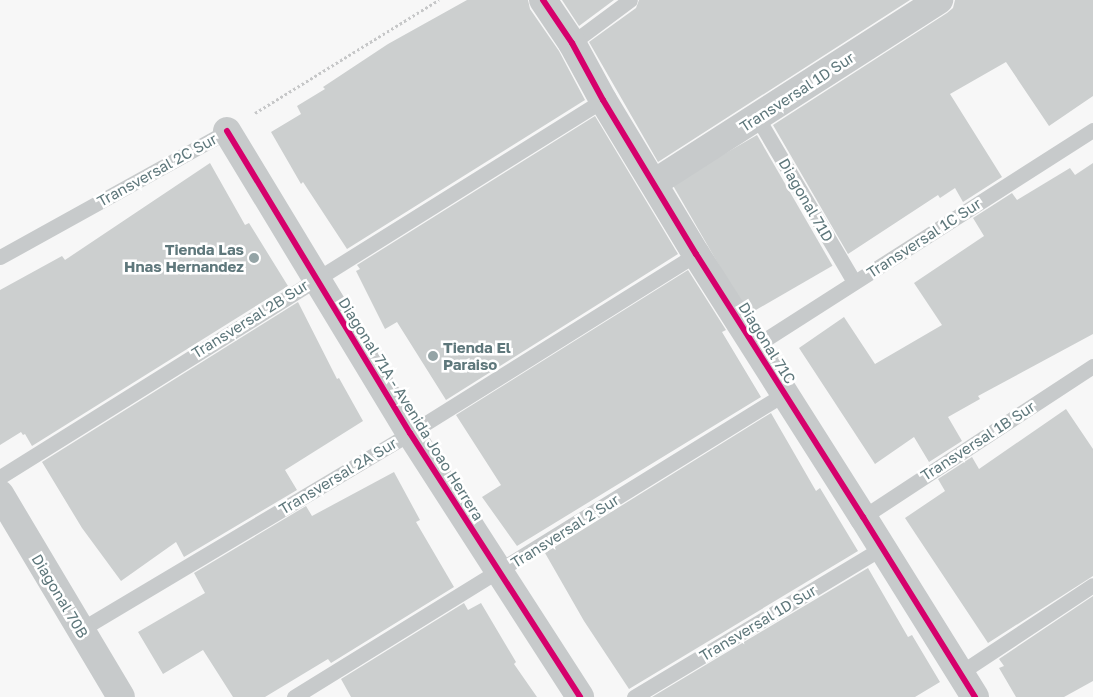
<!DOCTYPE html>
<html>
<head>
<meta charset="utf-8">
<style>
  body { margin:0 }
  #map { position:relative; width:1093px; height:697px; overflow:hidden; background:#f7f7f7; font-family:"Golos Text",sans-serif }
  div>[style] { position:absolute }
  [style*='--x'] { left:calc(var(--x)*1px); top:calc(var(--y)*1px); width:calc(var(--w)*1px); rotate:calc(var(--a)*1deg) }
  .building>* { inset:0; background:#cccfcf; transform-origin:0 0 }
  .path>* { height:3px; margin-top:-1.5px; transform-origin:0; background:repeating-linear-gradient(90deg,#c6c7c8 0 2.5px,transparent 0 5px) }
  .service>* { height:15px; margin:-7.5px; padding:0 7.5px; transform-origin:7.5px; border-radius:7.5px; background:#c7cacb }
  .minor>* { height:28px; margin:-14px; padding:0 14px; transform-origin:14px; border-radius:14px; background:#c7cacb }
  .cycleway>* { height:6px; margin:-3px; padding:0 3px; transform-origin:3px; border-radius:3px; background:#d6006c }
  .dots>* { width:14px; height:14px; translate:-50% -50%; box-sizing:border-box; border:2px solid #fff; border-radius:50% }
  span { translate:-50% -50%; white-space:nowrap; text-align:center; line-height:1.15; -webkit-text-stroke:5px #fff; paint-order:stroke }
  .street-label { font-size:15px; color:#5e777b }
  .poi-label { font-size:15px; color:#5e777b; font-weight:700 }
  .right { translate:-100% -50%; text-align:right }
  .left { translate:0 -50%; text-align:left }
</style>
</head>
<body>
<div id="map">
  <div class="building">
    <i style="clip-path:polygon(467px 0,528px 0,530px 9px,559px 51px,585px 100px,347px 249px,303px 182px,301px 184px,271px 132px,301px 114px,297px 106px,325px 89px,323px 87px,388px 44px)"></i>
    <i style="clip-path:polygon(562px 0,614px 0,579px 26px)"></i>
    <i style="clip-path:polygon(639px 0,910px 0,658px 162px,589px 42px,636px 8px)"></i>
    <i style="clip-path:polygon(955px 0,1093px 0,1093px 96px,1049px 126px,1006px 62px,950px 94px,1002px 177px,963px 202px,955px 188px,940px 198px,938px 195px,848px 254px,773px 125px,947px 13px,953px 8px)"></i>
    <i style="clip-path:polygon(595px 116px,678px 254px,446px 400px,397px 322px,385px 329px,356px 271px,360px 269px,357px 265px)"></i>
    <i style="left:757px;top:135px;width:151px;height:98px;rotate:60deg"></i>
    <i style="clip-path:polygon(210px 163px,245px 225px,249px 223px,288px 286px,32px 446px,25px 434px,23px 435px,21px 432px,0 445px,0 290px,62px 256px,65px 260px)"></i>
    <i style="clip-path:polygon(1093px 163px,1093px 334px,978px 396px,980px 399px,948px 417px,962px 441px,929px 462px,914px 437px,875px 464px,799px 348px,844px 317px,875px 364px,942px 325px,914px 283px,984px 236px,973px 218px,1012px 193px,1017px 200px,1070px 168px,1075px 175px)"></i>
    <i style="clip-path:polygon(688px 270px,726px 330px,722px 332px,761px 397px,517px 546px,482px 497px,501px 485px,456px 415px)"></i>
    <i style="clip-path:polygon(298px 302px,337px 379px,339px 378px,363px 421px,285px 470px,297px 490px,184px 557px,176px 542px,121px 581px,82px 528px,42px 462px)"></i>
    <i style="clip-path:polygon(1066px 409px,1093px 449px,1093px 576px,988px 643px,905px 518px,945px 491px,938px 479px,972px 457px,979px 469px)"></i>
    <i style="clip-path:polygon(771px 413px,816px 491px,820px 488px,858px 551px,629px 689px,584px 621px,545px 553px)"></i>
    <i style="clip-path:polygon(394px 472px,420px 520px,416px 522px,454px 587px,331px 663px,328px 659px,265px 697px,233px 697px,203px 650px,163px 674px,138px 632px,205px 593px,194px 573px,306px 506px,312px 516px)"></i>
    <i style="clip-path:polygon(868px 568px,908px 637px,912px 635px,940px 682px,915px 697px,652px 697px)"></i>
    <i style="clip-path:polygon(1093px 596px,1093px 681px,1064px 697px,1016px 697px,999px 668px,1004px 666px,999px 659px)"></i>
    <i style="clip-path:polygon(464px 603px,468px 610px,481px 603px,516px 662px,514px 664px,537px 697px,351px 697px,341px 679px)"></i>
  </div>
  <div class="path">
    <i style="--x:255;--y:113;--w:216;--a:-31.6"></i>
  </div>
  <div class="service">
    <i style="--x:572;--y:43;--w:72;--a:-36.6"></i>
    <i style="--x:757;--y:117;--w:191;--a:59.5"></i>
    <i style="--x:0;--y:257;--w:260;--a:-29"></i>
    <i style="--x:755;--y:346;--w:401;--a:-32.6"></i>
    <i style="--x:0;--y:477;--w:711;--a:-32.01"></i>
    <i style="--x:863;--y:517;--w:275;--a:-33.3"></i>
    <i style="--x:80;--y:630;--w:384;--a:-30.8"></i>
    <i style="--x:410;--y:433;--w:337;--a:-32"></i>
    <i style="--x:960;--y:673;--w:159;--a:-33.5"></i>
    <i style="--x:294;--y:697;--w:576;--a:-31.73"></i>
    <i style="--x:634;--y:697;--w:289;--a:-31"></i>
  </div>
  <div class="minor">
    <i style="--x:543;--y:0;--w:52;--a:56"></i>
    <i style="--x:572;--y:43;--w:65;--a:61.5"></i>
    <i style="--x:603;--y:100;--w:180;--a:58.9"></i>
    <i style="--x:696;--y:254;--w:312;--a:57.6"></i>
    <i style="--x:863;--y:517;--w:212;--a:58.1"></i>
    <i style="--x:227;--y:131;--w:353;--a:58.8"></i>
    <i style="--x:410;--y:433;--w:314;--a:57.2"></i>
    <i style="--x:654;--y:183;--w:339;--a:-32.7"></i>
    <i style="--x:0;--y:494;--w:236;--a:59.2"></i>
  </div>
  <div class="cycleway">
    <i style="--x:543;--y:0;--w:52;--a:56"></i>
    <i style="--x:572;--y:43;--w:65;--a:61.5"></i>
    <i style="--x:603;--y:100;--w:180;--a:58.9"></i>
    <i style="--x:696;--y:254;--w:312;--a:57.6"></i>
    <i style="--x:863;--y:517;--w:212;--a:58.1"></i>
    <i style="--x:227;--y:131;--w:353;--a:58.8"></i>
    <i style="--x:410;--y:433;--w:314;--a:57.2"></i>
  </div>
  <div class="dots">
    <i style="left:254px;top:258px;background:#94a4a6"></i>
    <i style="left:433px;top:356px;background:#94a4a6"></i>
  </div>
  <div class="street-label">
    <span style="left:797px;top:92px;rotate:-33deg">Transversal 1D Sur</span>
    <span style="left:157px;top:170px;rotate:-29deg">Transversal 2C Sur</span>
    <span style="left:806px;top:200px;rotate:60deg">Diagonal 71D</span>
    <span style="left:924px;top:238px;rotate:-33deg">Transversal 1C Sur</span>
    <span style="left:250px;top:319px;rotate:-32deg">Transversal 2B Sur</span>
    <span style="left:767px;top:343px;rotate:58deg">Diagonal 71C</span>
    <span style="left:411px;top:409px;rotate:58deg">Diagonal 71A - Avenida Joao Herrera</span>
    <span style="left:978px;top:441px;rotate:-33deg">Transversal 1B Sur</span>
    <span style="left:338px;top:476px;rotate:-31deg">Transversal 2A Sur</span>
    <span style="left:565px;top:531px;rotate:-32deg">Transversal 2 Sur</span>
    <span style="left:60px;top:596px;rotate:59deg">Diagonal 70B</span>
    <span style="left:758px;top:623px;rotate:-31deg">Transversal 1D Sur</span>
  </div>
  <div class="poi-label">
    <span class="right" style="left:244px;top:258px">Tienda Las<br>Hnas Hernandez</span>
    <span class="left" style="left:443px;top:356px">Tienda El<br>Paraiso</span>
  </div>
</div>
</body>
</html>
